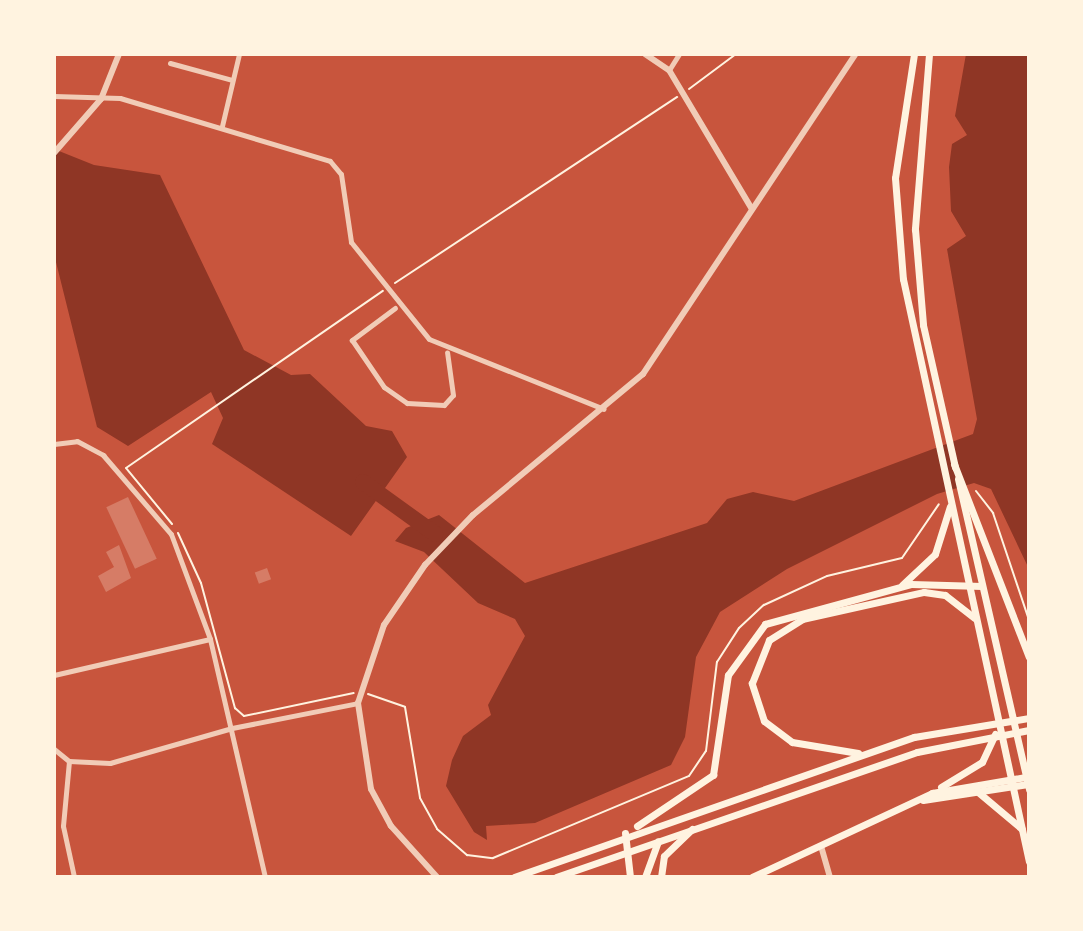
<!DOCTYPE html>
<html>
<head>
<meta charset="utf-8">
<style>
  body { margin:0 }
  #map { position:relative; width:1083px; height:931px; overflow:hidden; background:#c8553d; font-family:Cabin,sans-serif }
  div>[style] { position:absolute }
  [style*='--x'] { left:calc(var(--x)*1px); top:calc(var(--y)*1px); width:calc(var(--w)*1px); rotate:calc(var(--a)*1deg) }
  .water>* { inset:0; background:#8f3625 }
  .river>* { height:16px; margin:-8px; padding:0 8px; transform-origin:8px; border-radius:8px; background:#8f3625 }
  .building>* { inset:0; background:#d67c66; transform-origin:0 0 }
  .path>* { height:2px; margin:-1px; padding:0 1px; transform-origin:1px; border-radius:1px; background:#fff3e0 }
  .minor>* { height:5px; margin:-2.5px; padding:0 2.5px; transform-origin:2.5px; border-radius:2.5px; background:#f1ccb7 }
  .tertiary>* { height:6px; margin:-3px; padding:0 3px; transform-origin:3px; border-radius:3px; background:#f1ccb7 }
  .secondary>* { height:7px; margin:-3.5px; padding:0 3.5px; transform-origin:3.5px; border-radius:3.5px; background:#fff3e0 }
  .primary>* { height:7px; margin:-3.5px; padding:0 3.5px; transform-origin:3.5px; border-radius:3.5px; background:#fff3e0 }
  span { translate:-50% -50%; white-space:nowrap; text-align:center; line-height:1.15; -webkit-text-stroke:8px #fff3e0; paint-order:stroke }
  .frame { position:absolute; inset:0; border:56px solid #fff3e0; pointer-events:none }
</style>
</head>
<body>
<div id="map">
  <div class="water">
    <i style="clip-path:polygon(966px 54px,1029px 54px,1029px 569px,991px 489px,974px 483px,937px 494px,787px 569px,720px 612px,696px 657px,685px 737px,671px 765px,535px 823px,486px 826px,487px 840px,474px 832px,446px 786px,452px 760px,463px 736px,491px 715px,488px 705px,525px 636px,515px 619px,478px 603px,424px 552px,395px 541px,406px 528px,439px 515px,525px 583px,707px 523px,727px 499px,753px 492px,794px 501px,973px 434px,977px 419px,947px 249px,966px 236px,951px 211px,949px 167px,952px 144px,967px 135px,955px 116px)"></i>
    <i style="clip-path:polygon(54px 149px,94px 165px,160px 175px,244px 350px,291px 375px,310px 374px,366px 426px,392px 431px,407px 457px,351px 536px,212px 444px,223px 418px,211px 392px,128px 446px,97px 427px,54px 254px)"></i>
  </div>
  <div class="river">
    <i style="--x:363;--y:482;--w:89;--a:35.8"></i>
  </div>
  <div class="building">
    <i style="left:128px;top:497px;width:68px;height:24px;rotate:65deg"></i>
    <i style="clip-path:polygon(119px 545px,131px 578px,106px 592px,98px 576px,114px 567px,106px 552px)"></i>
    <i style="left:267px;top:568px;width:12px;height:13px;rotate:70deg"></i>
  </div>
  <div class="path">
    <i style="--x:689;--y:89;--w:59;--a:-36.7"></i>
    <i style="--x:395;--y:283;--w:338;--a:-33.4"></i>
    <i style="--x:976;--y:491;--w:28;--a:52"></i>
    <i style="--x:993;--y:513;--w:113;--a:71.4"></i>
    <i style="--x:172;--y:524;--w:72;--a:-129.4"></i>
    <i style="--x:126;--y:468;--w:312;--a:-34.6"></i>
    <i style="--x:178;--y:533;--w:55;--a:65.3"></i>
    <i style="--x:201;--y:583;--w:130;--a:74.8"></i>
    <i style="--x:235;--y:708;--w:12;--a:42"></i>
    <i style="--x:244;--y:716;--w:112;--a:-11.8"></i>
    <i style="--x:368;--y:694;--w:39;--a:19"></i>
    <i style="--x:405;--y:707;--w:92;--a:80.6"></i>
    <i style="--x:420;--y:798;--w:35;--a:61"></i>
    <i style="--x:437;--y:829;--w:40;--a:41"></i>
    <i style="--x:467;--y:855;--w:26;--a:7"></i>
    <i style="--x:493;--y:858;--w:212;--a:-22.7"></i>
    <i style="--x:689;--y:776;--w:30;--a:-56"></i>
    <i style="--x:706;--y:751;--w:90;--a:-83"></i>
    <i style="--x:717;--y:662;--w:40;--a:-57.1"></i>
    <i style="--x:739;--y:628;--w:34;--a:-43"></i>
    <i style="--x:764;--y:605;--w:69;--a:-24.7"></i>
    <i style="--x:827;--y:576;--w:77;--a:-13.5"></i>
    <i style="--x:902;--y:558;--w:65;--a:-55.6"></i>
  </div>
  <div class="minor">
    <i style="--x:170;--y:63;--w:64;--a:15.3"></i>
    <i style="--x:669;--y:70;--w:19;--a:-58"></i>
    <i style="--x:54;--y:96;--w:66;--a:1.7"></i>
    <i style="--x:120;--y:98;--w:219;--a:16.7"></i>
    <i style="--x:330;--y:161;--w:17;--a:50"></i>
    <i style="--x:341;--y:174;--w:69;--a:81.6"></i>
    <i style="--x:351;--y:242;--w:124;--a:51.2"></i>
    <i style="--x:429;--y:339;--w:188;--a:21.8"></i>
    <i style="--x:222;--y:126;--w:74;--a:-76.7"></i>
    <i style="--x:395;--y:308;--w:54;--a:143.3"></i>
    <i style="--x:352;--y:340;--w:57;--a:55.8"></i>
    <i style="--x:384;--y:387;--w:28;--a:35"></i>
    <i style="--x:407;--y:403;--w:37;--a:3"></i>
    <i style="--x:444;--y:405;--w:13;--a:-48"></i>
    <i style="--x:453;--y:395;--w:43;--a:-97.9"></i>
    <i style="--x:54;--y:444;--w:23;--a:-7"></i>
    <i style="--x:77;--y:441;--w:30;--a:28"></i>
    <i style="--x:103;--y:455;--w:104;--a:49.3"></i>
    <i style="--x:171;--y:534;--w:112;--a:69.6"></i>
    <i style="--x:210;--y:639;--w:244;--a:77"></i>
    <i style="--x:54;--y:675;--w:160;--a:-13"></i>
    <i style="--x:54;--y:749;--w:19;--a:39"></i>
    <i style="--x:69;--y:761;--w:65;--a:95.3"></i>
    <i style="--x:63;--y:826;--w:52;--a:77.8"></i>
    <i style="--x:69;--y:761;--w:41;--a:2.8"></i>
    <i style="--x:110;--y:763;--w:127;--a:-16"></i>
    <i style="--x:232;--y:728;--w:128;--a:-11.2"></i>
  </div>
  <div class="tertiary">
    <i style="--x:645;--y:54;--w:29;--a:34"></i>
    <i style="--x:669;--y:70;--w:162;--a:59.2"></i>
    <i style="--x:54;--y:153;--w:72;--a:-49"></i>
    <i style="--x:101;--y:99;--w:48;--a:-68.2"></i>
    <i style="--x:821;--y:846;--w:32;--a:74"></i>
    <i style="--x:437;--y:877;--w:69;--a:-132"></i>
    <i style="--x:391;--y:826;--w:42;--a:-118.4"></i>
    <i style="--x:371;--y:789;--w:87;--a:-98.6"></i>
    <i style="--x:358;--y:703;--w:82;--a:-71.6"></i>
    <i style="--x:384;--y:625;--w:73;--a:-55.7"></i>
    <i style="--x:425;--y:565;--w:69;--a:-46.2"></i>
    <i style="--x:473;--y:515;--w:221;--a:-39.7"></i>
    <i style="--x:643;--y:374;--w:384;--a:-56.4"></i>
  </div>
  <div class="secondary">
    <i style="--x:914;--y:54;--w:125;--a:98.7"></i>
    <i style="--x:895;--y:178;--w:101;--a:85.5"></i>
    <i style="--x:903;--y:279;--w:596;--a:77.8"></i>
    <i style="--x:929;--y:54;--w:176;--a:94.6"></i>
    <i style="--x:915;--y:229;--w:96;--a:85.2"></i>
    <i style="--x:923;--y:325;--w:146;--a:77.3"></i>
    <i style="--x:958;--y:479;--w:319;--a:77.1"></i>
    <i style="--x:941;--y:787;--w:48;--a:-31.4"></i>
    <i style="--x:982;--y:762;--w:31;--a:-65"></i>
    <i style="--x:978;--y:792;--w:57;--a:40.1"></i>
    <i style="--x:923;--y:800;--w:106;--a:-8.7"></i>
    <i style="--x:752;--y:877;--w:199;--a:-25"></i>
    <i style="--x:932;--y:793;--w:95;--a:-9.7"></i>
  </div>
  <div class="primary">
    <i style="--x:954;--y:464;--w:207;--a:68.8"></i>
    <i style="--x:902;--y:585;--w:45;--a:-43.2"></i>
    <i style="--x:935;--y:554;--w:50;--a:-72.6"></i>
    <i style="--x:858;--y:753;--w:67;--a:-170.5"></i>
    <i style="--x:792;--y:742;--w:35;--a:-143"></i>
    <i style="--x:764;--y:721;--w:40;--a:-108"></i>
    <i style="--x:752;--y:683;--w:46;--a:-68.4"></i>
    <i style="--x:769;--y:640;--w:39;--a:-32"></i>
    <i style="--x:802;--y:619;--w:125;--a:-12.5"></i>
    <i style="--x:924;--y:592;--w:21;--a:8"></i>
    <i style="--x:945;--y:595;--w:37;--a:38"></i>
    <i style="--x:637;--y:826;--w:92;--a:-33.9"></i>
    <i style="--x:713;--y:775;--w:101;--a:-81.5"></i>
    <i style="--x:728;--y:675;--w:63;--a:-54"></i>
    <i style="--x:765;--y:624;--w:151;--a:-15.3"></i>
    <i style="--x:911;--y:584;--w:71;--a:1.6"></i>
    <i style="--x:625;--y:833;--w:44;--a:83.5"></i>
    <i style="--x:514;--y:877;--w:424;--a:-19.3"></i>
    <i style="--x:914;--y:737;--w:117;--a:-9.4"></i>
    <i style="--x:556;--y:877;--w:382;--a:-19.1"></i>
    <i style="--x:917;--y:752;--w:114;--a:-11.1"></i>
    <i style="--x:645;--y:877;--w:38;--a:-70"></i>
    <i style="--x:661;--y:877;--w:21;--a:-82"></i>
    <i style="--x:664;--y:856;--w:39;--a:-44"></i>
  </div>
  <div class="frame"></div>
</div>
</body>
</html>
